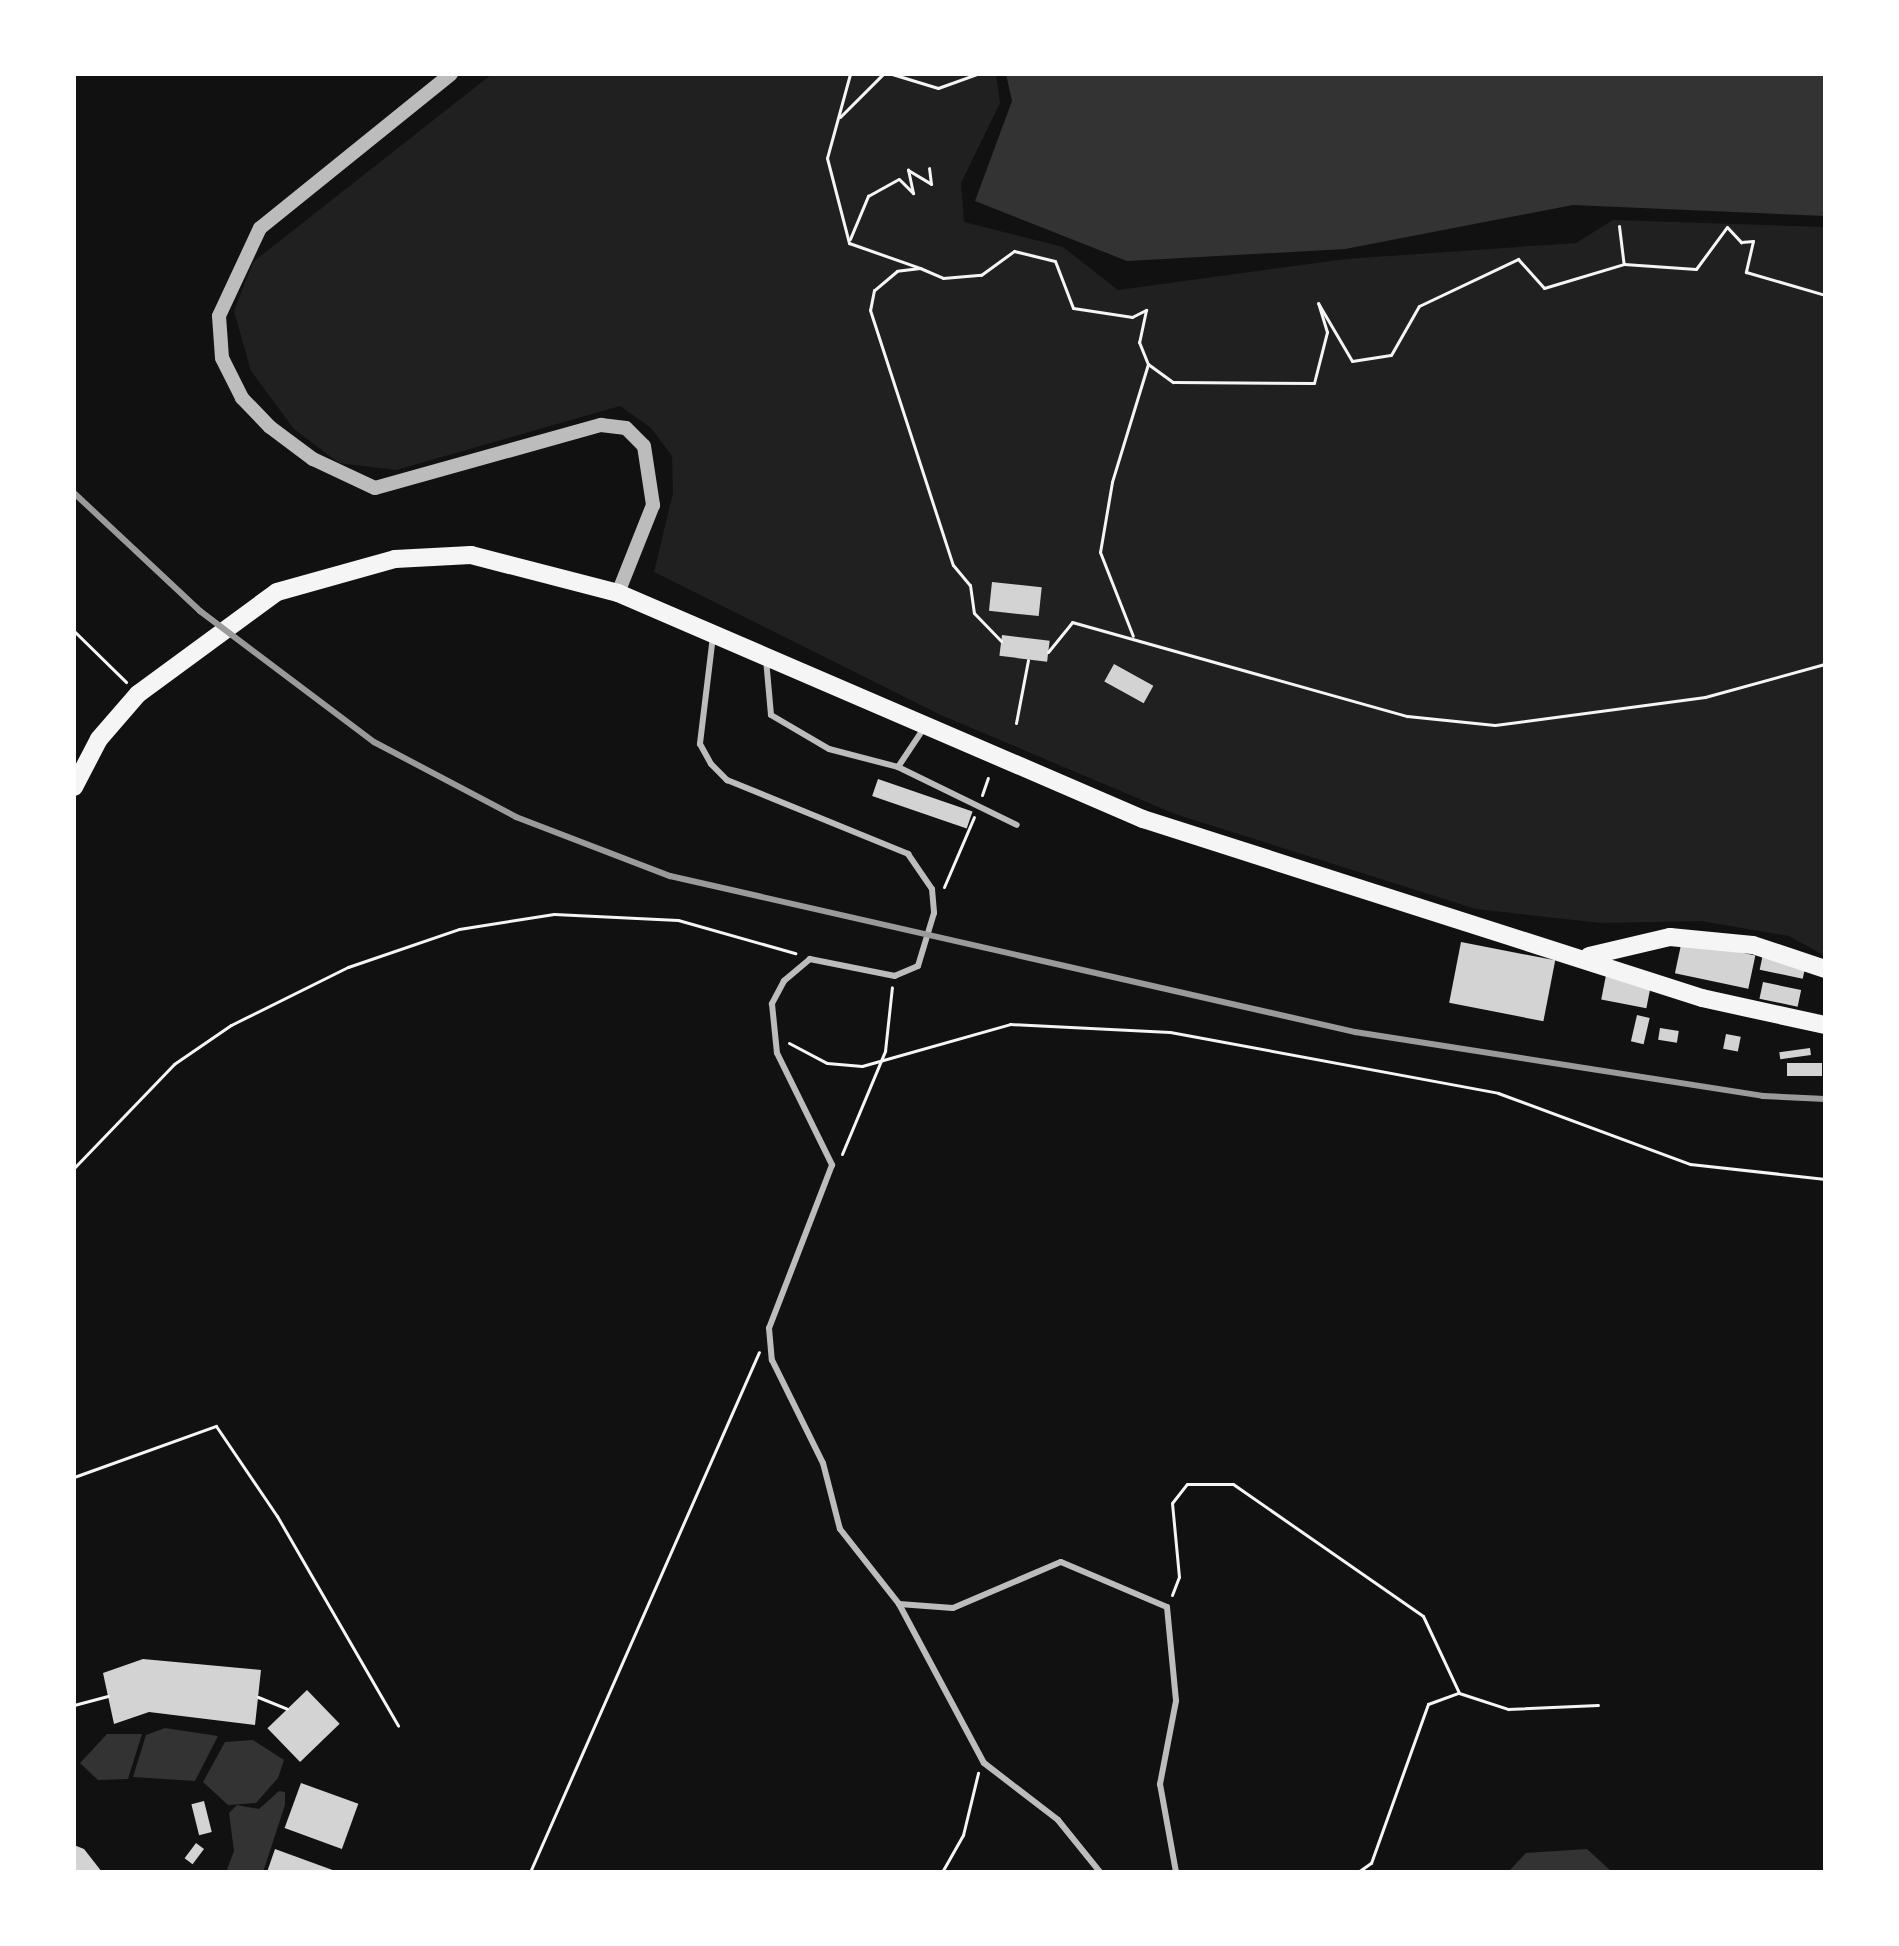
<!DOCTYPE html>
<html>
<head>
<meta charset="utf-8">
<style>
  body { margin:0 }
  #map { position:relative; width:1899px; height:1946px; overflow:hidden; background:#111; font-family:"Public Sans",sans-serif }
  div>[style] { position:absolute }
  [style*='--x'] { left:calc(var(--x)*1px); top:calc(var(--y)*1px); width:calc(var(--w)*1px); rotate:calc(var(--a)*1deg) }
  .green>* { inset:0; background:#202020 }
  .water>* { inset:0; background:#333 }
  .building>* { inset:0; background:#d3d3d3; transform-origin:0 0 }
  .path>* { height:3px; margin:-1.5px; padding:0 1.5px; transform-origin:1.5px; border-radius:1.5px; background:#f5f5f5 }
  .service>* { height:6px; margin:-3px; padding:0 3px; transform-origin:3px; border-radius:3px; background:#bcbcbc }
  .tertiary>* { height:14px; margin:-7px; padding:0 7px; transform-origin:7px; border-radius:7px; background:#bcbcbc }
  .trunk>* { height:18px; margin:-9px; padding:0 9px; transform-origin:9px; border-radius:9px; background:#f5f5f5 }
  .rail>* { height:6px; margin:-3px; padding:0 3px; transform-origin:3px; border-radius:3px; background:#9a9a9a }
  span { translate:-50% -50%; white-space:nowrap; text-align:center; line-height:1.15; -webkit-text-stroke:8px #fff; paint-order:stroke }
  .frame { position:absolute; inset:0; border:76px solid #fff; pointer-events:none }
</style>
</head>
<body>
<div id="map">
  <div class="green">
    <i style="clip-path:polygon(492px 74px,996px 74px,1000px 103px,961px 183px,964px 222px,1063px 247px,1118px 290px,1346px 259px,1576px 243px,1613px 220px,1825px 227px,1825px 956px,1789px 936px,1701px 921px,1601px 923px,1476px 909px,1175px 814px,941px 715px,654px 572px,673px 493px,672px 456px,651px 428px,620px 406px,396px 470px,339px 463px,294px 429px,251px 371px,234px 311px,253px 262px)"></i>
  </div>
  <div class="water">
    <i style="clip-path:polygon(1006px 74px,1825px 74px,1825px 216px,1573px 205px,1345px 249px,1127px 261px,975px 201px,1012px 101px)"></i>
    <i style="clip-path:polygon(165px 1728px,218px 1736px,195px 1781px,133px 1777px,146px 1735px)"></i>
    <i style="clip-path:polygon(107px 1734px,142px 1734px,128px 1779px,98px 1780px,80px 1763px)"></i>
    <i style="clip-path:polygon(253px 1740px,284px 1760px,278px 1778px,256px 1803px,228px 1805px,203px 1782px,225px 1742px)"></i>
    <i style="clip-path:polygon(279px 1791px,285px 1792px,285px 1805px,263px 1872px,226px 1872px,234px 1851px,229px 1813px,237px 1805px,259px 1809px)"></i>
    <i style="clip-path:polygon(1587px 1849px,1612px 1872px,1508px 1872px,1526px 1853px)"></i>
  </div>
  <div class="building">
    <i style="left:992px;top:582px;width:50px;height:29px;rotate:6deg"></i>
    <i style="left:1002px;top:635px;width:48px;height:21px;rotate:7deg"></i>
    <i style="left:1114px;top:664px;width:45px;height:20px;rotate:29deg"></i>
    <i style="left:878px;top:779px;width:100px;height:18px;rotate:19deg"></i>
    <i style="left:1682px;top:940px;width:75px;height:34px;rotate:12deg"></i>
    <i style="left:1461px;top:942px;width:96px;height:62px;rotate:11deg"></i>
    <i style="left:1763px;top:954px;width:44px;height:16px;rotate:12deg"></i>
    <i style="left:1606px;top:975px;width:46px;height:25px;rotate:11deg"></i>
    <i style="left:1763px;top:982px;width:39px;height:17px;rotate:12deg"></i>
    <i style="left:1637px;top:1015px;width:13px;height:27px;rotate:13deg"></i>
    <i style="left:1660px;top:1028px;width:19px;height:12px;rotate:9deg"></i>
    <i style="left:1726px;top:1034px;width:15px;height:15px;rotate:11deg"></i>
    <i style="left:1810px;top:1048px;width:7px;height:31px;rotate:82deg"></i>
    <i style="left:1822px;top:1063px;width:13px;height:35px;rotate:90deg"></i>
    <i style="clip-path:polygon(143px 1659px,261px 1670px,255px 1725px,149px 1712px,114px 1724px,103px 1673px)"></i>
    <i style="left:307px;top:1690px;width:47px;height:55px;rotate:46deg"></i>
    <i style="left:301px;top:1783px;width:61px;height:48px;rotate:20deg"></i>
    <i style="left:204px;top:1801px;width:32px;height:13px;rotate:76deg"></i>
    <i style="left:196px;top:1843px;width:10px;height:19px;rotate:37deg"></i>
    <i style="clip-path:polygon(74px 1845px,84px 1849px,102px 1872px,74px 1872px)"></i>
    <i style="clip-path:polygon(275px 1849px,338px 1872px,267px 1872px)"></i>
  </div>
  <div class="path">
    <i style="--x:850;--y:74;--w:87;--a:105.3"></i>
    <i style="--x:827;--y:158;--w:88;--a:75.5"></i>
    <i style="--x:849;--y:243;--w:75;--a:19.4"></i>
    <i style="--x:920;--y:268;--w:23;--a:173"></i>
    <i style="--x:897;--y:271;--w:30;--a:140"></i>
    <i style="--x:874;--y:290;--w:20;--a:101"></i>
    <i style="--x:870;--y:310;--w:268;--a:72"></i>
    <i style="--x:953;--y:565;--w:26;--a:50"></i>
    <i style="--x:970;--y:585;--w:28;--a:82"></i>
    <i style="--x:974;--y:613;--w:39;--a:46"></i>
    <i style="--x:892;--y:74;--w:48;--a:16.9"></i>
    <i style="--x:938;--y:88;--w:41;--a:-19.7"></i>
    <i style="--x:840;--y:117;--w:61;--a:-45"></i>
    <i style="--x:1619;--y:226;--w:38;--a:83"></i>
    <i style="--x:850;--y:239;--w:47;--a:-67.3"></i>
    <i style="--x:868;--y:196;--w:35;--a:-29"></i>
    <i style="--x:899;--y:179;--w:20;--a:45"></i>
    <i style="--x:913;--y:193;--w:24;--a:-102"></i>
    <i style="--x:908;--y:170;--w:27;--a:31"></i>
    <i style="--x:931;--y:184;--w:16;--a:-97"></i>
    <i style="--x:920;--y:268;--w:25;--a:23"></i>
    <i style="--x:943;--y:278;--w:38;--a:-5"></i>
    <i style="--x:981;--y:275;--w:41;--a:-36"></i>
    <i style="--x:1014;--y:251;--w:42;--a:13.7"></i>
    <i style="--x:1055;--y:261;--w:50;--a:69"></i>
    <i style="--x:1073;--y:308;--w:60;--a:8.7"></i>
    <i style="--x:1132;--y:317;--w:16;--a:-27"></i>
    <i style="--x:1146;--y:310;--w:33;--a:102"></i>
    <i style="--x:1139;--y:342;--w:24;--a:68"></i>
    <i style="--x:1148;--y:364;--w:123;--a:107"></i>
    <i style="--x:1112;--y:482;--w:71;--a:99.7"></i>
    <i style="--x:1100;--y:552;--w:90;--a:68.6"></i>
    <i style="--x:1148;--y:364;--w:31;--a:36"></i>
    <i style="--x:1173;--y:382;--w:141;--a:0.4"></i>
    <i style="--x:1314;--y:383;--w:53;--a:-75.7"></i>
    <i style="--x:1327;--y:332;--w:30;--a:-107"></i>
    <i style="--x:1318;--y:303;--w:67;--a:59.6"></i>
    <i style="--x:1352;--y:361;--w:39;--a:-9"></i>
    <i style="--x:1391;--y:355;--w:56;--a:-60.3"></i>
    <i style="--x:1419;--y:306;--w:110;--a:-25.4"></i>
    <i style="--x:1518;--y:259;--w:39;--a:48"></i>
    <i style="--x:1544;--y:288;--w:84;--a:-16.7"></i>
    <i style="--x:1624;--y:264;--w:72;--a:4"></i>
    <i style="--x:1696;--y:269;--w:52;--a:-53.6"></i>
    <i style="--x:1727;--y:227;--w:21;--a:47"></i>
    <i style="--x:1741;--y:242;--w:12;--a:-5"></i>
    <i style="--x:1753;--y:241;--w:32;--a:103"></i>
    <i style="--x:1746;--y:272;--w:82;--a:16.2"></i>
    <i style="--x:74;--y:631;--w:73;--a:44.4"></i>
    <i style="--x:1048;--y:652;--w:38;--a:-51"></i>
    <i style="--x:1072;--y:622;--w:348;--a:15.7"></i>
    <i style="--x:1407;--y:716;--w:88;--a:5.8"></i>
    <i style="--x:1495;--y:725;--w:212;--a:-7.6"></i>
    <i style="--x:1705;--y:697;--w:124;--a:-15.4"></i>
    <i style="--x:1016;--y:723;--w:64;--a:-79.2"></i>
    <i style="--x:982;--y:795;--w:18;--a:-71"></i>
    <i style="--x:944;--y:887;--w:76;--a:-66.8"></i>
    <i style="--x:789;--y:1043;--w:43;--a:27.8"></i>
    <i style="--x:827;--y:1063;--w:35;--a:5"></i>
    <i style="--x:862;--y:1066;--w:154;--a:-15.8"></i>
    <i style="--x:1010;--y:1024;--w:160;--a:2.9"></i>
    <i style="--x:1170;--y:1032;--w:334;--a:10.5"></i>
    <i style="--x:1498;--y:1093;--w:205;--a:20.3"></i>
    <i style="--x:1690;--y:1164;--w:136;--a:6.3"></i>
    <i style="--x:842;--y:1154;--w:112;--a:-67.3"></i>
    <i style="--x:885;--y:1051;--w:64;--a:-83.8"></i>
    <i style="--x:74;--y:1168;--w:144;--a:-46.1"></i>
    <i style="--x:174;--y:1064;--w:69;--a:-34.4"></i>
    <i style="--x:231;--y:1025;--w:131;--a:-26.4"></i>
    <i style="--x:348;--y:967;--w:117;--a:-18.9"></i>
    <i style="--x:459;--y:929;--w:96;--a:-9"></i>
    <i style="--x:554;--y:914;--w:124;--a:2.8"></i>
    <i style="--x:678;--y:920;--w:122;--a:15.8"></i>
    <i style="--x:74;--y:1477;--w:151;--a:-19.8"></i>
    <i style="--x:216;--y:1426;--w:109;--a:55.9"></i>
    <i style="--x:277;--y:1516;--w:242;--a:60"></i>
    <i style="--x:1172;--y:1595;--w:19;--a:-69"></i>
    <i style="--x:1179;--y:1577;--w:74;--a:-95.4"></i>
    <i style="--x:1172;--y:1503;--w:24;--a:-52"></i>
    <i style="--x:1187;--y:1484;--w:46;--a:0"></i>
    <i style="--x:1233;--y:1484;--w:231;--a:34.8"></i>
    <i style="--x:1423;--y:1616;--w:85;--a:64.9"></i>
    <i style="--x:258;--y:1697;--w:31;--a:22"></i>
    <i style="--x:74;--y:1705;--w:35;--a:-15"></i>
    <i style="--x:530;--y:1872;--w:568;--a:-66.23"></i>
    <i style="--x:942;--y:1872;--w:43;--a:-60.4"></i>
    <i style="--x:963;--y:1835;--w:64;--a:-76.4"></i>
    <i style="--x:1358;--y:1872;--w:16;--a:-35"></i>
    <i style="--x:1371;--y:1863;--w:169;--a:-70.3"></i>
    <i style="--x:1428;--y:1704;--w:33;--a:-20"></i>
    <i style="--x:1459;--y:1693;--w:52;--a:18.1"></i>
    <i style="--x:1508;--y:1709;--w:90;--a:-2.5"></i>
  </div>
  <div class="service">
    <i style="--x:713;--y:636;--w:109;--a:96.9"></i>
    <i style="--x:700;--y:744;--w:23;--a:61"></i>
    <i style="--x:711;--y:764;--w:23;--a:45"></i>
    <i style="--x:727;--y:780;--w:196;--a:22.2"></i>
    <i style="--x:908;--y:854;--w:42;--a:55.6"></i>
    <i style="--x:932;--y:889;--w:24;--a:85"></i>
    <i style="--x:934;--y:913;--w:55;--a:106.8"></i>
    <i style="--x:918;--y:966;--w:25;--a:157"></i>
    <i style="--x:895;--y:976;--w:87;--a:-168.7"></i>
    <i style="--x:810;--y:959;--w:34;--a:140"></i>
    <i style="--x:784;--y:981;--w:26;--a:118"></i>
    <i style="--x:772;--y:1004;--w:49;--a:84.2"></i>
    <i style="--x:777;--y:1053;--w:125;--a:63.8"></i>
    <i style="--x:832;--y:1165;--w:175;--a:111.1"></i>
    <i style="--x:769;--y:1328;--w:32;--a:85"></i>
    <i style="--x:772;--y:1360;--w:115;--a:63.7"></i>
    <i style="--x:823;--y:1463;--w:68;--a:75.6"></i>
    <i style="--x:840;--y:1529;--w:95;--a:51.8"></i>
    <i style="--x:899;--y:1604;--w:180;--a:61.9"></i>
    <i style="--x:984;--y:1763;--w:93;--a:37.6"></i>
    <i style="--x:1058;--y:1820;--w:67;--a:51.1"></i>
    <i style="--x:766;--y:659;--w:56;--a:84.9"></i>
    <i style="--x:771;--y:715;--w:67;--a:30.4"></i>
    <i style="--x:829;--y:749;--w:71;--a:14.6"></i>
    <i style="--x:898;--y:767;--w:132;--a:26"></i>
    <i style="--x:898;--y:767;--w:47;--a:-56.3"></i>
    <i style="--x:899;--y:1604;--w:54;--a:4.2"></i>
    <i style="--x:953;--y:1608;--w:117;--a:-23.1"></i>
    <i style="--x:1061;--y:1562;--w:115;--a:23"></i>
    <i style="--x:1167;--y:1607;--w:94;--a:84.5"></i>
    <i style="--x:1176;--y:1701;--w:85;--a:100.9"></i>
    <i style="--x:1160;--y:1784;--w:89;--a:79.7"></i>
  </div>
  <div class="tertiary">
    <i style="--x:451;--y:74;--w:245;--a:141.1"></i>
    <i style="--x:260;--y:228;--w:97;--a:115"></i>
    <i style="--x:219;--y:316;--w:42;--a:85.9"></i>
    <i style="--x:222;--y:358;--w:45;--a:63.4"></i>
    <i style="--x:242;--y:398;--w:40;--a:46"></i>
    <i style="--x:270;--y:427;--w:54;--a:36.7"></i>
    <i style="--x:313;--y:459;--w:68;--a:25.1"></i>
    <i style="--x:375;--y:488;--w:235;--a:-15.6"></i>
    <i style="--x:601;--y:425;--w:25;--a:7"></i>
    <i style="--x:626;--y:428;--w:25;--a:45"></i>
    <i style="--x:644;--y:446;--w:60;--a:81.3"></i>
    <i style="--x:653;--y:505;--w:95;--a:111.7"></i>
  </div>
  <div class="trunk">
    <i style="--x:74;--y:787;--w:54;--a:-62.5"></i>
    <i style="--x:99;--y:739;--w:60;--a:-49.1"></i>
    <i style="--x:138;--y:694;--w:172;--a:-36.3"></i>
    <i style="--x:277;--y:592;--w:123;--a:-15.6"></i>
    <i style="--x:395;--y:559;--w:76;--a:-3"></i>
    <i style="--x:471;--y:555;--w:152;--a:14.5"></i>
    <i style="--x:618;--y:593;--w:572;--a:23.29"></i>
    <i style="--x:1143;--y:819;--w:587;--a:17.76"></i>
    <i style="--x:1702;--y:998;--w:126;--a:12.4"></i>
    <i style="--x:1589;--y:956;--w:83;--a:-13.2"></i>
    <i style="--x:1670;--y:937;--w:83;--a:5.5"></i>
    <i style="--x:1753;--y:945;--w:76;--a:18.4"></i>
  </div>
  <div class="rail">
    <i style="--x:74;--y:493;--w:173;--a:43.1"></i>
    <i style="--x:200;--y:611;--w:218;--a:37"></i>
    <i style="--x:374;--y:742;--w:161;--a:27.8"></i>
    <i style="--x:516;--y:817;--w:165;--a:21"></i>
    <i style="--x:670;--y:876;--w:703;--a:12.83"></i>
    <i style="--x:1355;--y:1032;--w:413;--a:8.9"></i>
    <i style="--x:1763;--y:1096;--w:62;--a:2.8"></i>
  </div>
  <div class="frame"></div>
</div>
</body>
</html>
